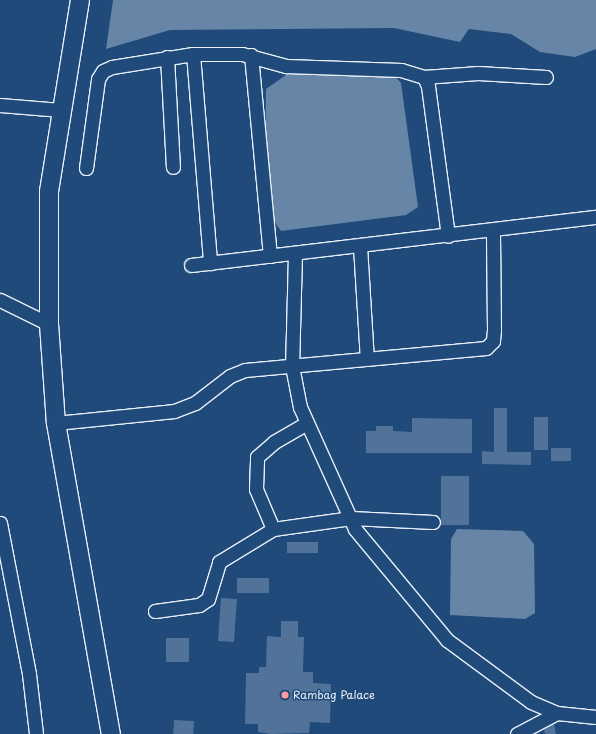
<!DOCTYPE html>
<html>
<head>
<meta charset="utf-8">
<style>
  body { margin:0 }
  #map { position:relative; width:596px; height:734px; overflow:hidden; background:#1f4a7a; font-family:"Playpen Sans",sans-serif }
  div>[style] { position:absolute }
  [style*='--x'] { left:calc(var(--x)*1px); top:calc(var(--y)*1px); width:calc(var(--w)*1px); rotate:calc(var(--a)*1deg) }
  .water>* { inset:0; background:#6685a7 }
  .building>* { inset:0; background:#517399; transform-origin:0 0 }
  .roads { filter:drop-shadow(1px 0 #e8f1f8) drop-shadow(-1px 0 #e8f1f8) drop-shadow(0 1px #e8f1f8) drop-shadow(0 -1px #e8f1f8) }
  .street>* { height:13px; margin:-6.5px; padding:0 6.5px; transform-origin:6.5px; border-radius:6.5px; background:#1f4a7a }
  .secondary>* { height:18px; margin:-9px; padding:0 9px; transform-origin:9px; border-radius:9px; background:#1f4a7a }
  .dots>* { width:11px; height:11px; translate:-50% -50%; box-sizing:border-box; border:2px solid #1f4a7a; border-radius:50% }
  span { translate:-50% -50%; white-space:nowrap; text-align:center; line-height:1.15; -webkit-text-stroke:3px #1f4a7a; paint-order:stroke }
  .poi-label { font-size:11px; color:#e8f1f8 }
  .left { translate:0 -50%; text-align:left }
</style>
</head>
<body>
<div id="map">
  <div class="water">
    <i style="clip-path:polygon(113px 0,596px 0,596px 49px,575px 57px,540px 52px,511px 34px,469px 29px,460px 42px,394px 28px,170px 30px,106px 49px)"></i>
    <i style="clip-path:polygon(293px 70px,395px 76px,401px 83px,418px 207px,406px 215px,281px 231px,273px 220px,265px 166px,266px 89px)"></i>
    <i style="clip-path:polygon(457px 529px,523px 531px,534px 544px,535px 613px,525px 619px,450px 615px,451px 539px)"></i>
  </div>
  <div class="building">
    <i style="clip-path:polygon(494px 408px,507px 408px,507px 452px,531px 452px,531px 465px,482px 464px,482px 451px,494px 452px)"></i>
    <i style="left:534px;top:417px;width:14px;height:33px"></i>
    <i style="clip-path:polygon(412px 418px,472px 419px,472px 453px,366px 453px,366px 431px,376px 431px,376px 426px,393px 426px,393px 431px,412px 432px)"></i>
    <i style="left:551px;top:448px;width:20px;height:13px"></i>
    <i style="left:441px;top:476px;width:28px;height:49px"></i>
    <i style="left:287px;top:542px;width:31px;height:11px"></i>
    <i style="left:237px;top:578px;width:32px;height:15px"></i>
    <i style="left:221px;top:598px;width:16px;height:43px;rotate:4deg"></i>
    <i style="clip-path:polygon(281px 621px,298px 621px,298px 637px,304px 637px,303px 672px,313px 672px,313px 683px,331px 684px,330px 723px,310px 722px,309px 733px,270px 734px,258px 732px,258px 724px,245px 724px,246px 673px,259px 673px,259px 667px,266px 667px,267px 636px,281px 637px)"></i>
    <i style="left:166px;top:638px;width:23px;height:24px"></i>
    <i style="left:174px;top:720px;width:20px;height:14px;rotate:3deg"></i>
    <i style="clip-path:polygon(554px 724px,556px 734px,545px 734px,544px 729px)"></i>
  </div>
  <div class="roads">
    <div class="street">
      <i style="--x:193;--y:54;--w:210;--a:85.3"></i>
      <i style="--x:251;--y:55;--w:202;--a:84.6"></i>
      <i style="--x:167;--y:57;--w:110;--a:86.9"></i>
      <i style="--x:424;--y:77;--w:54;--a:-4.2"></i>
      <i style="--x:478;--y:73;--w:68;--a:3.4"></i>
      <i style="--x:0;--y:105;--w:61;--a:4.7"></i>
      <i style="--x:86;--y:168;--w:90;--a:-82.3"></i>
      <i style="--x:98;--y:79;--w:9;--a:-58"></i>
      <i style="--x:103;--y:71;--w:10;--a:-24"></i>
      <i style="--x:112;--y:67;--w:82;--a:-9.1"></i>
      <i style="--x:193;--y:54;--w:49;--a:0"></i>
      <i style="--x:242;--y:54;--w:46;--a:15.3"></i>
      <i style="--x:286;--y:66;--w:115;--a:2"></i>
      <i style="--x:401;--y:70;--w:24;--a:17"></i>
      <i style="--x:424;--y:77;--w:10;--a:66"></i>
      <i style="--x:428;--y:86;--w:151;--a:82.4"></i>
      <i style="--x:360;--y:246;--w:113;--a:86.5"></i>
      <i style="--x:295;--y:254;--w:112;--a:91.5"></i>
      <i style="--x:292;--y:366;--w:42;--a:79"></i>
      <i style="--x:300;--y:407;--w:134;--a:65.7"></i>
      <i style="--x:355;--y:529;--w:144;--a:50.3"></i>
      <i style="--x:447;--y:640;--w:104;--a:36.4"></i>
      <i style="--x:531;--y:702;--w:28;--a:23"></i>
      <i style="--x:557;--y:713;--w:39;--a:6"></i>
      <i style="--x:191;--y:265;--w:408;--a:-6.8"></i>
      <i style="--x:0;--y:300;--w:55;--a:26.1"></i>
      <i style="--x:56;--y:423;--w:119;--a:-5.8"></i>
      <i style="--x:174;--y:411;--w:22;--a:-21"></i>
      <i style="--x:195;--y:403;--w:44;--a:-37.6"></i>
      <i style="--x:230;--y:376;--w:16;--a:-22"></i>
      <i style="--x:245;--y:370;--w:242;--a:-5.2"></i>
      <i style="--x:486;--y:348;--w:10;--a:-45"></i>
      <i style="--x:493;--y:341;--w:11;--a:-85"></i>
      <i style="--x:494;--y:330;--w:99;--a:-90.6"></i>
      <i style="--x:0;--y:523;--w:154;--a:79.1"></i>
      <i style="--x:29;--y:674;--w:60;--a:83.3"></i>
      <i style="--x:273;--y:529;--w:43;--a:-113"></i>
      <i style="--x:256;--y:489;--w:32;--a:-88"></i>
      <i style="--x:257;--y:457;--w:23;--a:-41"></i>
      <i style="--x:274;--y:442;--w:36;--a:-30"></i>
      <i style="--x:155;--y:611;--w:44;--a:-7.8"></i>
      <i style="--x:199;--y:605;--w:11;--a:-34"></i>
      <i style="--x:208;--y:599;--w:39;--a:-73"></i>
      <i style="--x:219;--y:562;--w:63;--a:-31.4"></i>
      <i style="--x:273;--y:529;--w:79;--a:-8"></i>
      <i style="--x:351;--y:518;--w:82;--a:2.8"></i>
      <i style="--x:517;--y:734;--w:45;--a:-27.7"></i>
    </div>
    <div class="secondary">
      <i style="--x:80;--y:0;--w:194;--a:99.2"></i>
      <i style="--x:49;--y:192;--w:132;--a:90"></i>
      <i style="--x:49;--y:324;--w:99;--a:86"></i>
      <i style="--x:56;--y:423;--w:316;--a:80"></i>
    </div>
  </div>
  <div class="dots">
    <i style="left:285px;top:695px;background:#ff9aa2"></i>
  </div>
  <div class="poi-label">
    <span class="left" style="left:293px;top:695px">Rambag Palace</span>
  </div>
</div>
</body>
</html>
